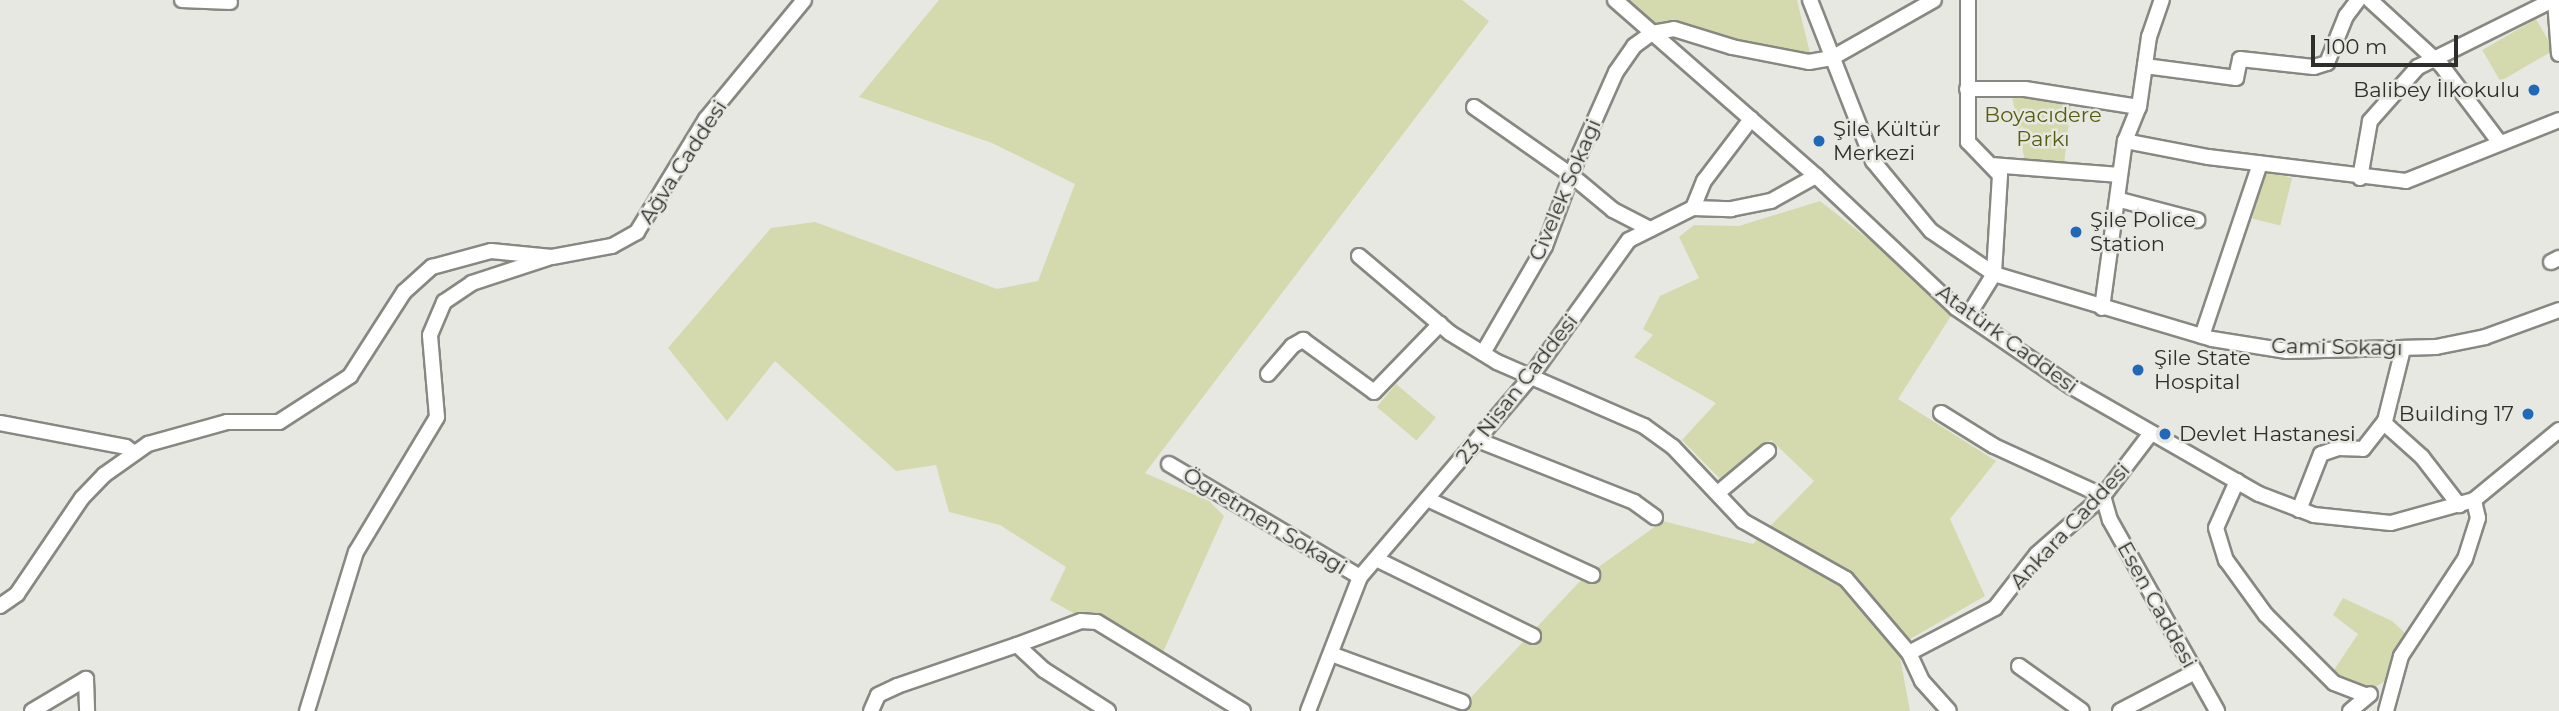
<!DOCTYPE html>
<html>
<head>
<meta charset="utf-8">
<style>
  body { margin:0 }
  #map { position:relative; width:2559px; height:711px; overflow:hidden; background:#e7e8e1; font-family:Montserrat,sans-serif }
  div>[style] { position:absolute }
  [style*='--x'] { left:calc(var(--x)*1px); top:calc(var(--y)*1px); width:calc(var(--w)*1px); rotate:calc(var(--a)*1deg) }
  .green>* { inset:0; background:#d4daae; transform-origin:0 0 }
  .roads { filter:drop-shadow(2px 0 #878882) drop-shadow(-2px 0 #878882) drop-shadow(0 2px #878882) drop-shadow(0 -2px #878882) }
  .minor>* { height:14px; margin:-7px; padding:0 7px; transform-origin:7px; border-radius:7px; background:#fff }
  .dots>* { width:19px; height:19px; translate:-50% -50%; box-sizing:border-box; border:4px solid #e7e8e1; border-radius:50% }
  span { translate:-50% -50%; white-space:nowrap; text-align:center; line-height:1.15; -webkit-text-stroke:5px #e7e8e1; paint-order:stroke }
  .poi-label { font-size:21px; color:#2e2f2c }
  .right { translate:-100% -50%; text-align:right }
  .left { translate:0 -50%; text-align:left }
  .park-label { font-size:21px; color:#575d10 }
  .street-label { font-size:21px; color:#2e2f2c }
  .scale { position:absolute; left:2311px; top:35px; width:147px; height:32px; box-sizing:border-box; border:4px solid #2e2f2c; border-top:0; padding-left:9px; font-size:21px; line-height:24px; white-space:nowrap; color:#2e2f2c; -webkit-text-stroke:5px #e7e8e1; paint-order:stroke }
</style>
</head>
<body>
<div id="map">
  <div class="green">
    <i style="clip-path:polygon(939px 0,1462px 0,1489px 21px,1145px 473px,1209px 501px,1224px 516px,1159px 661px,1050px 600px,1066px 567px,1000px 525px,949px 512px,936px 465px,896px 471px,775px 361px,727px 421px,668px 348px,771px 228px,815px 222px,997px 289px,1038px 281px,1075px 184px,992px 143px,859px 97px)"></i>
    <i style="clip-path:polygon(1618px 0,1797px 0,1810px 53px,1796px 54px,1672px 22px,1649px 27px)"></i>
    <i style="left:2536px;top:19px;width:36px;height:62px;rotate:60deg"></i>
    <i style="clip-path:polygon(2012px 96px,2071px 105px,2064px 164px,2025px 162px)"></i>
    <i style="left:2264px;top:171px;width:29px;height:49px;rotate:14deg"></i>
    <i style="clip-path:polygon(1820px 201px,1956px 308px,1898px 399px,1996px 461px,1950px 519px,1985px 596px,1898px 646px,1910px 711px,1458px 711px,1583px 578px,1663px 521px,1753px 544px,1814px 481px,1771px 440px,1723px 482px,1682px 440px,1716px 403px,1634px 357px,1653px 335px,1643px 329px,1660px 296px,1699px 278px,1679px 237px,1694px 225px,1739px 226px)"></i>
    <i style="left:1396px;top:384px;width:52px;height:30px;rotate:40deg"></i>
    <i style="clip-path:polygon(2343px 598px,2392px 621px,2406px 634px,2385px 681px,2371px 690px,2339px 681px,2334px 670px,2358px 634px,2333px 615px)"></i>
  </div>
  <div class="roads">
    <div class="minor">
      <i style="--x:182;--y:0;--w:48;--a:2.4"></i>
      <i style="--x:1615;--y:0;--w:267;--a:41.2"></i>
      <i style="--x:1816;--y:176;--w:192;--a:43.3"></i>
      <i style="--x:1956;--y:308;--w:140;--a:34.3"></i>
      <i style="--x:2072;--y:387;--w:215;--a:29.8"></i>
      <i style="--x:2259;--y:494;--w:59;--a:20.9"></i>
      <i style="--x:2314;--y:515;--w:77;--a:5.9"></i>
      <i style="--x:2391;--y:523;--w:86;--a:-15.5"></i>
      <i style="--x:2474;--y:500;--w:110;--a:-39.5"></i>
      <i style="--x:1810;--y:0;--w:173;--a:68.6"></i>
      <i style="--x:1873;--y:161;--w:91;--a:50.4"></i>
      <i style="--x:1931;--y:231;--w:76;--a:34.3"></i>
      <i style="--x:1994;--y:274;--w:227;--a:16.6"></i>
      <i style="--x:2212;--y:339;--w:76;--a:9.1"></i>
      <i style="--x:2287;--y:351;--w:149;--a:-1.5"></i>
      <i style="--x:2436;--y:347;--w:50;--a:-11.5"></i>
      <i style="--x:2485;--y:337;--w:79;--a:-20"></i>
      <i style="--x:1968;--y:0;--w:142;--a:90"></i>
      <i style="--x:1968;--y:142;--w:46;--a:45.9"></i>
      <i style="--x:2000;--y:175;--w:99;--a:93.5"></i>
      <i style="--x:1994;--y:274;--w:49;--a:121.8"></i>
      <i style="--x:2370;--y:0;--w:98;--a:42.5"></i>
      <i style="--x:2442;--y:66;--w:96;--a:53"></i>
      <i style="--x:2555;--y:0;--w:54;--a:85.8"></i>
      <i style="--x:2145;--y:66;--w:92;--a:7.5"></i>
      <i style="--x:2236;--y:78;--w:19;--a:-78"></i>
      <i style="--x:2240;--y:59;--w:74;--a:6.2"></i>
      <i style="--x:2314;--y:67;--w:14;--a:-17"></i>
      <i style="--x:2327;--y:63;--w:51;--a:-68"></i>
      <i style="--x:2346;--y:16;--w:20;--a:-53"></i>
      <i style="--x:1967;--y:89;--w:58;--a:0"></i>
      <i style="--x:2025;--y:89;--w:115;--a:9"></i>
      <i style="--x:1474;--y:107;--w:118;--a:35"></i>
      <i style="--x:1571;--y:175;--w:55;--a:39.8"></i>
      <i style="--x:1613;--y:210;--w:42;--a:27.2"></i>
      <i style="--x:2125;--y:141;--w:85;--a:10.9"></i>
      <i style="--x:2208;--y:157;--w:199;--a:6.9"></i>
      <i style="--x:2406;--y:181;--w:165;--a:-21.7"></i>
      <i style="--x:1991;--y:165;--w:129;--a:4.4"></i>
      <i style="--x:2360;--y:178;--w:58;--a:-80"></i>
      <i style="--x:2370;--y:121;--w:72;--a:-48.4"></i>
      <i style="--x:2418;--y:67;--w:151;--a:-26.4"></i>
      <i style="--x:2120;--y:200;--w:80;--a:14.6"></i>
      <i style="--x:1693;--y:208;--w:29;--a:-68"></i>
      <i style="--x:1704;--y:181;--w:78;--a:-52.8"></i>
      <i style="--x:1359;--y:256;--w:119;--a:40.2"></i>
      <i style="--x:1450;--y:333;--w:55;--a:31.7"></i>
      <i style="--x:1497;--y:362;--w:160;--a:23.5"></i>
      <i style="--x:1644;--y:426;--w:36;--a:36"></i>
      <i style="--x:1673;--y:447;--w:102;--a:46.6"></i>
      <i style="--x:1743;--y:521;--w:118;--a:29.4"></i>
      <i style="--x:1846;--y:579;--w:97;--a:49.6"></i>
      <i style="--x:1909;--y:653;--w:31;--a:65"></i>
      <i style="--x:1922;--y:681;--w:40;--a:48"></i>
      <i style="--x:2551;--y:262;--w:9;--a:-27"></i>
      <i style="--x:2102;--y:308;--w:169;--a:-82.2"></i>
      <i style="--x:2125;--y:141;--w:37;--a:-68"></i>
      <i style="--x:2139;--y:107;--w:71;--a:-81.9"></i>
      <i style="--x:2149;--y:37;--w:39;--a:-71"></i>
      <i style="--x:2202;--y:336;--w:182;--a:-71.4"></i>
      <i style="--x:1483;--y:353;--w:124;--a:-59.9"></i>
      <i style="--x:1545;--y:246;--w:92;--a:-69.6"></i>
      <i style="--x:1577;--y:160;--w:96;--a:-66.1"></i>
      <i style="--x:1616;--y:72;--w:32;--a:-55"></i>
      <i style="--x:1634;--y:46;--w:22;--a:-36"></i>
      <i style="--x:1652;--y:33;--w:22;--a:-10"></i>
      <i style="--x:1674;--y:29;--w:61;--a:17.2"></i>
      <i style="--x:1732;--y:47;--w:78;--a:11"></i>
      <i style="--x:1809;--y:62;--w:23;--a:-10"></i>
      <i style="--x:1832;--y:58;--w:117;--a:-29.6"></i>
      <i style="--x:1268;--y:374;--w:37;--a:-49"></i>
      <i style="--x:1292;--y:346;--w:13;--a:-29"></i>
      <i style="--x:1303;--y:340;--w:88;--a:36.2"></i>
      <i style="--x:1374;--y:392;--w:95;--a:-45.9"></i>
      <i style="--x:1941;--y:413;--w:62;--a:31.9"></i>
      <i style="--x:1994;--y:446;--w:120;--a:24.6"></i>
      <i style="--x:0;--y:423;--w:128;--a:10.8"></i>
      <i style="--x:126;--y:447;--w:10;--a:37"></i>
      <i style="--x:2384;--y:423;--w:51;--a:41.8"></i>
      <i style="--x:2422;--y:457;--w:61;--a:52.4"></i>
      <i style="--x:1480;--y:441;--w:166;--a:21.6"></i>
      <i style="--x:1634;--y:502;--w:26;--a:36"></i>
      <i style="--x:1169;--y:464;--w:222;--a:30.6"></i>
      <i style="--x:2237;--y:481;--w:51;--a:114.1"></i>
      <i style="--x:2216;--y:528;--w:34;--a:73"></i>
      <i style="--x:2226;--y:560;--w:68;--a:54"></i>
      <i style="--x:2266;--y:615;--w:96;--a:45"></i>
      <i style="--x:2334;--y:683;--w:34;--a:21"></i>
      <i style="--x:1719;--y:492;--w:64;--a:-39.9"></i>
      <i style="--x:2103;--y:496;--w:25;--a:74"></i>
      <i style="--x:2110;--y:520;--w:219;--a:60.7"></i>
      <i style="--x:1427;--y:499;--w:182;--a:24.7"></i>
      <i style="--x:2299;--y:510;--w:60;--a:-68.6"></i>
      <i style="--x:2321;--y:454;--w:18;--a:-19"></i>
      <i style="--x:2338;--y:448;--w:25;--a:2"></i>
      <i style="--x:2363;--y:449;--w:36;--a:-52"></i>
      <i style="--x:2385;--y:421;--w:74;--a:-76"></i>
      <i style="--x:1376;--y:559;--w:175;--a:26.1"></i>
      <i style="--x:0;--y:606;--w:21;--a:-35"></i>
      <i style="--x:17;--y:594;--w:116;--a:-55.9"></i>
      <i style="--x:82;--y:498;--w:32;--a:-46"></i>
      <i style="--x:104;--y:475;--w:54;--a:-35.2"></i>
      <i style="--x:148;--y:444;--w:82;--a:-15.6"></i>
      <i style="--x:227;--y:422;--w:52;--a:0"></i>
      <i style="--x:279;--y:422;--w:85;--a:-32.9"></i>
      <i style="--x:350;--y:376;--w:100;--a:-57.3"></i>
      <i style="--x:404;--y:292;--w:38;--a:-42"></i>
      <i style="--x:432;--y:267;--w:61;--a:-15.2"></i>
      <i style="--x:491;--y:251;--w:61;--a:5.6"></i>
      <i style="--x:552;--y:257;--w:61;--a:-10.4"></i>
      <i style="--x:612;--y:246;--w:29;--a:-29"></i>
      <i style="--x:637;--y:232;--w:132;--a:-58.6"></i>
      <i style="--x:706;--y:119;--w:154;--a:-50.5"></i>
      <i style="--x:1017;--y:645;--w:68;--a:-20.6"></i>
      <i style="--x:1081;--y:621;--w:16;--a:4"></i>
      <i style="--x:1097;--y:622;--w:171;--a:31.4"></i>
      <i style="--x:1909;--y:653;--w:97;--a:-27.6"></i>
      <i style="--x:1995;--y:608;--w:68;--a:-52.1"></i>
      <i style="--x:2037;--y:554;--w:88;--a:-41.3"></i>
      <i style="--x:2103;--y:496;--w:79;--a:-52.7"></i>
      <i style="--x:1331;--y:654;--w:140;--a:20.1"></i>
      <i style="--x:2019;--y:666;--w:77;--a:35.5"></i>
      <i style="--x:32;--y:711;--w:63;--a:-30.7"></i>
      <i style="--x:86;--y:679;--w:32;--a:88"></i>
      <i style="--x:307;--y:711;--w:166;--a:-72.9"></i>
      <i style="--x:356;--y:552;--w:157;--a:-59"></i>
      <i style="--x:437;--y:417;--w:82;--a:-94.9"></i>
      <i style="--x:430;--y:335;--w:36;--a:-67"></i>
      <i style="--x:444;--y:302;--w:34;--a:-34"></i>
      <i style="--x:472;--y:283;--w:80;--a:-18.2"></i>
      <i style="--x:871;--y:711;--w:17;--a:-66"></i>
      <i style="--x:878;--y:695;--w:21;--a:-25"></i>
      <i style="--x:897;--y:686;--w:127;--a:-18.9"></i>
      <i style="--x:1017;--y:645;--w:37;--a:43"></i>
      <i style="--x:1044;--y:670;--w:76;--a:32.6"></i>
      <i style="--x:1308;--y:711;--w:144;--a:-68.8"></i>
      <i style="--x:1360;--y:577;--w:260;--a:-49.5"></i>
      <i style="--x:1529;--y:379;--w:171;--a:-54.3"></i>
      <i style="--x:1629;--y:240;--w:72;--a:-26.6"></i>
      <i style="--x:1693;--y:208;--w:38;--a:2"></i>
      <i style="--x:1731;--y:209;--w:41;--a:-11.3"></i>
      <i style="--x:1771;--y:201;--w:51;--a:-29.1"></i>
      <i style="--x:2120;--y:711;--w:85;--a:-27.5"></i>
      <i style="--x:2350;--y:711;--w:26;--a:-40"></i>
      <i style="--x:2386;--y:711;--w:57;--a:-74.7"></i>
      <i style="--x:2401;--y:656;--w:116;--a:-56.6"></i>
      <i style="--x:2465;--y:559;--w:43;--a:-72.4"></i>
      <i style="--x:2478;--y:518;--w:18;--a:-103"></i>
    </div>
  </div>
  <div class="dots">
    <i style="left:2534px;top:90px;background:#2068b8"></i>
    <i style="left:1819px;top:141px;background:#2068b8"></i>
    <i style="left:2076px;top:232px;background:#2068b8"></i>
    <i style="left:2138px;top:370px;background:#2068b8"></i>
    <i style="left:2528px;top:414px;background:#2068b8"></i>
    <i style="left:2165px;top:434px;background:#2068b8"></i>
  </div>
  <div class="poi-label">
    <span class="right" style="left:2520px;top:90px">Balibey İlkokulu</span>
    <span class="left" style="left:1833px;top:141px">Şile Kültür<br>Merkezi</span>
    <span class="left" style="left:2090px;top:232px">Şile Police<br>Station</span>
    <span class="left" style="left:2154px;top:370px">Şile State<br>Hospital</span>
    <span class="right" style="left:2514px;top:414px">Building 17</span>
    <span class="left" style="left:2179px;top:434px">Devlet Hastanesi</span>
  </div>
  <div class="park-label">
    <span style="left:2043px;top:127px">Boyacıdere<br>Parkı</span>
  </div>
  <div class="street-label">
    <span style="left:683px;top:162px;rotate:-57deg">Ağva Caddesi</span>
    <span style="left:1565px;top:190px;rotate:-67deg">Civelek Sokagi</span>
    <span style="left:2007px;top:339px;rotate:36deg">Atatürk Caddesi</span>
    <span style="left:2337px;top:347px;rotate:1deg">Cami Sokağı</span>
    <span style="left:1517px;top:389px;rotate:-52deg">23. Nisan Caddesi</span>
    <span style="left:1265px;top:521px;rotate:31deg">Ögretmen Sokagi</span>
    <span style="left:2070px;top:526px;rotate:-47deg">Ankara Caddesi</span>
    <span style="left:2157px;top:605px;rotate:61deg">Esen Caddesi</span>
  </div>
  <div class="scale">100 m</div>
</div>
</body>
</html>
